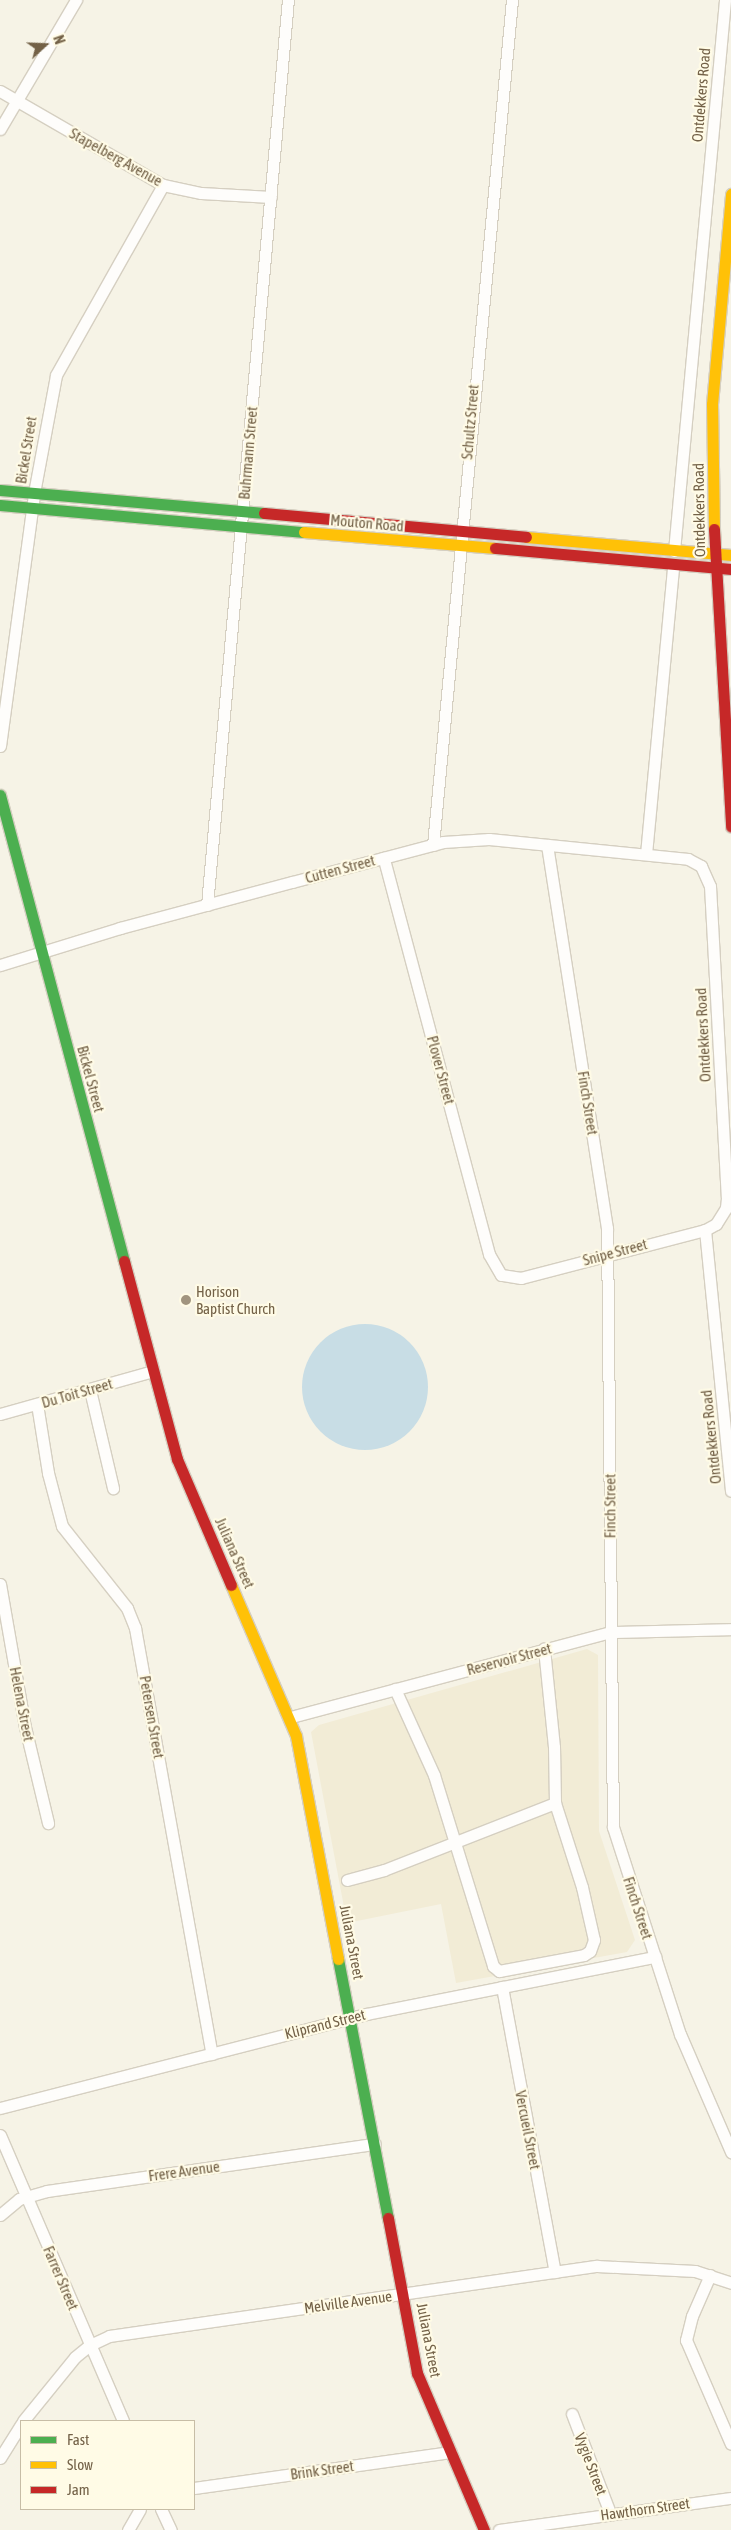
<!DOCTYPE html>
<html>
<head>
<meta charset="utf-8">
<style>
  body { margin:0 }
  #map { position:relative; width:731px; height:2530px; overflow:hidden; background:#f6f3e6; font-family:"Asap Condensed",sans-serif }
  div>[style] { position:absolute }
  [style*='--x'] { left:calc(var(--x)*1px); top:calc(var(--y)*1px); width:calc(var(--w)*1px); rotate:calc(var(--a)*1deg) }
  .residential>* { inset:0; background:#f2ecd6 }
  .water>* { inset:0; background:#c8dde5 }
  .round { border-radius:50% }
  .roads { filter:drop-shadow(1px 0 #d5cfc1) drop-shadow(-1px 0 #d5cfc1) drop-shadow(0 1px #d5cfc1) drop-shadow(0 -1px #d5cfc1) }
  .street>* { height:11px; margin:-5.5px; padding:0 5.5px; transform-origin:5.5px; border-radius:5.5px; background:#fefdfb }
  .fast>* { height:11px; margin:-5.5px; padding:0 5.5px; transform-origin:5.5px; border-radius:5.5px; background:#4caf50 }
  .slow>* { height:11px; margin:-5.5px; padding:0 5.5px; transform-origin:5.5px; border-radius:5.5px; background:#ffc107 }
  .jam>* { height:11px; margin:-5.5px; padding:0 5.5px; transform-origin:5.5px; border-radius:5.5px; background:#c62828 }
  .dots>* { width:14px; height:14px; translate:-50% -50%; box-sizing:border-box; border:2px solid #fffbe6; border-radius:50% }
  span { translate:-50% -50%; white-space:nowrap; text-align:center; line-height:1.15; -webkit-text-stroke:4.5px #fffbe6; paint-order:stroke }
  .street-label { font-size:15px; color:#736147 }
  .poi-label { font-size:15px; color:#736147 }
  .left { translate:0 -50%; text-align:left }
  .legend { position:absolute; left:20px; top:2420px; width:175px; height:90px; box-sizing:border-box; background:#fffbe6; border:1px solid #c7bda6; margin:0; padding:6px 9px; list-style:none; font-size:15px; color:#736147 }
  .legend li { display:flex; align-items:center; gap:10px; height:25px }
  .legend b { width:25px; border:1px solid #c7bda6 }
  .north { position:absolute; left:20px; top:20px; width:50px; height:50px; -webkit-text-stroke:4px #fffbe6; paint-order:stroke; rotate:70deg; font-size:14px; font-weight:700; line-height:20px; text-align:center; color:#736147 }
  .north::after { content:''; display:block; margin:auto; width:18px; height:22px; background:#736147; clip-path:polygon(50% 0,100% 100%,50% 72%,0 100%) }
</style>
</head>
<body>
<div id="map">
  <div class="residential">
    <i style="clip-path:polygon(587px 1649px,598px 1655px,599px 1831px,635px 1940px,627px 1952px,456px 1983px,441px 1904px,347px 1923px,311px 1732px,319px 1725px)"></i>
  </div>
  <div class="water">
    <i class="round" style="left:302px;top:1324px;width:126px;height:126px"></i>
  </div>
  <div class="roads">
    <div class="street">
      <i style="--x:0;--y:91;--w:188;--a:30"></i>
      <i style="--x:163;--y:185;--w:39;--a:12"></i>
      <i style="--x:201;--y:193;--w:70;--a:3.3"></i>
      <i style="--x:0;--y:129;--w:150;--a:-59.5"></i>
      <i style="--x:674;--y:551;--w:553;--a:-84.71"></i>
      <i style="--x:0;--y:746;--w:255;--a:-82.3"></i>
      <i style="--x:34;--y:493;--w:120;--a:-79.4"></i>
      <i style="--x:56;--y:375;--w:218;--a:-60.6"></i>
      <i style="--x:433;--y:845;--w:849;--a:-84.66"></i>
      <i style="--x:547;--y:845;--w:388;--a:81.1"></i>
      <i style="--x:607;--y:1228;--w:599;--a:89.43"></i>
      <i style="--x:613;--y:1827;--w:218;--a:72.1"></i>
      <i style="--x:680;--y:2034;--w:129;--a:66.6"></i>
      <i style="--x:646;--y:854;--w:289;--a:-84.6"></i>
      <i style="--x:207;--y:905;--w:909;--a:-84.89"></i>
      <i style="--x:0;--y:965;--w:126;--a:-17.1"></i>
      <i style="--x:120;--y:928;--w:178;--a:-15"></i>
      <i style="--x:292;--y:882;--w:156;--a:-14.8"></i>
      <i style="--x:443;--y:842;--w:46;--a:-3.7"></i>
      <i style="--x:489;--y:839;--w:200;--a:5.7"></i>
      <i style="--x:688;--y:859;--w:15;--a:28"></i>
      <i style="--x:701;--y:866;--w:22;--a:66"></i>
      <i style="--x:710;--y:886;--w:312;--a:86.9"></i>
      <i style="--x:727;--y:1198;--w:10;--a:96"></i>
      <i style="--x:726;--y:1208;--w:19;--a:122"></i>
      <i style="--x:716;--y:1224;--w:13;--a:151"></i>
      <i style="--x:705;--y:1230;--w:190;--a:165.4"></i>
      <i style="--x:521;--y:1278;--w:20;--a:-171"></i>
      <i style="--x:501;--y:1275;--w:24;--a:-120"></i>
      <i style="--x:489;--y:1254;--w:410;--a:-104.9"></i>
      <i style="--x:705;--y:1230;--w:262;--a:84.3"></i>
      <i style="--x:90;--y:1390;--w:101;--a:76.8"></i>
      <i style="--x:37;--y:1404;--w:70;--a:80.9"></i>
      <i style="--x:48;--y:1473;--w:55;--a:75.2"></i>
      <i style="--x:62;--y:1526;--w:105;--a:51.6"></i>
      <i style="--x:127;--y:1608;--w:22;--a:68"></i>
      <i style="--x:135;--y:1628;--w:433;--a:79.8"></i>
      <i style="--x:0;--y:1414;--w:159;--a:-15.7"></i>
      <i style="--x:0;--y:1584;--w:145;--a:80.1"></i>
      <i style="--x:25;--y:1727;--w:99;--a:76.5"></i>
      <i style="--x:395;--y:1689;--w:94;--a:65.6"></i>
      <i style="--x:434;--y:1775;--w:200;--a:72.8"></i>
      <i style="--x:493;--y:1966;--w:8;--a:40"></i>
      <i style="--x:499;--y:1971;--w:86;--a:-10.7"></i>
      <i style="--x:584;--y:1955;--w:7;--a:-34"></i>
      <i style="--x:590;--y:1951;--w:12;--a:-70"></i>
      <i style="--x:594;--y:1940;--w:54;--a:-102.8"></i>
      <i style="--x:582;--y:1887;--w:88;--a:-107.8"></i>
      <i style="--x:555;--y:1803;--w:56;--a:-91"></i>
      <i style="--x:554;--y:1747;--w:99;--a:-95.8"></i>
      <i style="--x:291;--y:1717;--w:330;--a:-14.9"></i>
      <i style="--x:610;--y:1632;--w:121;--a:-1.4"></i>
      <i style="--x:347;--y:1880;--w:38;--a:-15"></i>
      <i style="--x:384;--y:1870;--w:184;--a:-21.4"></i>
      <i style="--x:502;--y:1987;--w:290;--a:79.5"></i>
      <i style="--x:0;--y:2108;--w:378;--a:-14.4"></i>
      <i style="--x:366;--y:2014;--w:295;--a:-11.2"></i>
      <i style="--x:0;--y:2135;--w:311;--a:66.7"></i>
      <i style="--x:0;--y:2215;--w:25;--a:-40"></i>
      <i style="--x:19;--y:2199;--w:29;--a:-16"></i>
      <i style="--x:47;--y:2191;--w:331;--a:-8.2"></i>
      <i style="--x:710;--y:2275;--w:45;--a:113.7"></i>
      <i style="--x:692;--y:2316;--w:25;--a:104"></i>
      <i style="--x:686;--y:2340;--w:113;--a:66.6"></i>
      <i style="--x:572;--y:2414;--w:106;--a:69"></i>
      <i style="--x:23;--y:2421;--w:82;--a:-50.9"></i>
      <i style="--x:75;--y:2357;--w:19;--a:-39"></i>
      <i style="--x:90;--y:2345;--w:21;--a:-25"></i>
      <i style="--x:109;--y:2336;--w:493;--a:-8.2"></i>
      <i style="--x:597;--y:2266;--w:98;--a:2.9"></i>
      <i style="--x:695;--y:2271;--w:38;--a:18"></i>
      <i style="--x:0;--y:2458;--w:40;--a:-58"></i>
      <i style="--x:194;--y:2488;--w:259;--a:-8"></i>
      <i style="--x:161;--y:2509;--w:23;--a:65"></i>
      <i style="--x:128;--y:2530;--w:24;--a:-60"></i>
      <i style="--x:499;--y:2530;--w:234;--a:-7.9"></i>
    </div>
    <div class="fast">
      <i style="--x:0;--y:490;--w:265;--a:5"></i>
      <i style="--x:0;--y:505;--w:305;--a:5.1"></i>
      <i style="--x:0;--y:795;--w:482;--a:75.1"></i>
      <i style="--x:338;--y:1959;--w:264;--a:79.1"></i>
    </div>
    <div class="slow">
      <i style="--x:714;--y:529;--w:125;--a:-90.9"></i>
      <i style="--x:712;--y:404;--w:211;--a:-84.8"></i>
      <i style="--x:304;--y:532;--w:192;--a:4.8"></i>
      <i style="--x:526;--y:537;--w:206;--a:5"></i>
      <i style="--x:231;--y:1585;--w:164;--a:66.7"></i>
      <i style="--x:296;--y:1736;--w:227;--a:79.3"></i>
    </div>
    <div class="jam">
      <i style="--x:264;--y:513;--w:263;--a:5.2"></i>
      <i style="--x:714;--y:529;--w:298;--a:86.7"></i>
      <i style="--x:495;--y:548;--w:237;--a:5.1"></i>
      <i style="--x:124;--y:1261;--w:205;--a:75"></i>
      <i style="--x:177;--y:1459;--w:137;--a:66.8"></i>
      <i style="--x:388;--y:2218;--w:158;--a:79.4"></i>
      <i style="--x:417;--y:2373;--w:171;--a:66.9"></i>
    </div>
  </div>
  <div class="dots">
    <i style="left:186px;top:1300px;background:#a1947f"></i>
  </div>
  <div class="street-label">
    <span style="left:701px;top:95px;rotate:-85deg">Ontdekkers Road</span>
    <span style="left:116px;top:157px;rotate:29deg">Stapelberg Avenue</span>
    <span style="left:470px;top:422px;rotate:-85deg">Schultz Street</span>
    <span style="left:26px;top:450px;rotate:-81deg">Bickel Street</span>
    <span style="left:248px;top:453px;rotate:-85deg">Buhrmann Street</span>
    <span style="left:699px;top:510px;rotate:-91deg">Ontdekkers Road</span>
    <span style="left:367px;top:523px;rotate:5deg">Mouton Road</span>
    <span style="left:340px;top:869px;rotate:-15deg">Cutten Street</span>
    <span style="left:703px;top:1035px;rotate:-93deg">Ontdekkers Road</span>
    <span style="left:441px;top:1070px;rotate:75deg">Plover Street</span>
    <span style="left:91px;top:1079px;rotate:75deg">Bickel Street</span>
    <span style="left:588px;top:1103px;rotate:81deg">Finch Street</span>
    <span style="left:615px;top:1252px;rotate:-15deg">Snipe Street</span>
    <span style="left:77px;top:1393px;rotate:-16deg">Du Toit Street</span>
    <span style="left:711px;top:1437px;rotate:-96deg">Ontdekkers Road</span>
    <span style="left:610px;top:1506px;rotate:-90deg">Finch Street</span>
    <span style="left:235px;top:1553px;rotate:66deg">Juliana Street</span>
    <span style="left:509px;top:1659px;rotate:-15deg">Reservoir Street</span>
    <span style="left:22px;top:1704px;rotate:79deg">Helena Street</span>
    <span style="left:152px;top:1717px;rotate:80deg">Petersen Street</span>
    <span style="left:638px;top:1908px;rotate:72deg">Finch Street</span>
    <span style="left:352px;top:1942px;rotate:79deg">Juliana Street</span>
    <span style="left:325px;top:2024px;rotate:-14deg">Kliprand Street</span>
    <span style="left:528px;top:2130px;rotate:79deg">Vercueil Street</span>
    <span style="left:184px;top:2171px;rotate:-8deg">Frere Avenue</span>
    <span style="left:61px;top:2278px;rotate:67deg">Farrer Street</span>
    <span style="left:348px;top:2302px;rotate:-8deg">Melville Avenue</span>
    <span style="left:429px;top:2340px;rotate:79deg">Juliana Street</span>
    <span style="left:591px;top:2464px;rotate:69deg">Vygie Street</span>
    <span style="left:322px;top:2470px;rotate:-8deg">Brink Street</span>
    <span style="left:645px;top:2509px;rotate:-8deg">Hawthorn Street</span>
  </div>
  <div class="poi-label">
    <span class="left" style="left:196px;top:1300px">Horison<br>Baptist Church</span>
  </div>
  <ul class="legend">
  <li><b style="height:6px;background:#4caf50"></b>Fast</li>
  <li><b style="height:6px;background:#ffc107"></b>Slow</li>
  <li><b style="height:6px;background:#c62828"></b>Jam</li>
  </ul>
  <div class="north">N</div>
</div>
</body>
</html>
